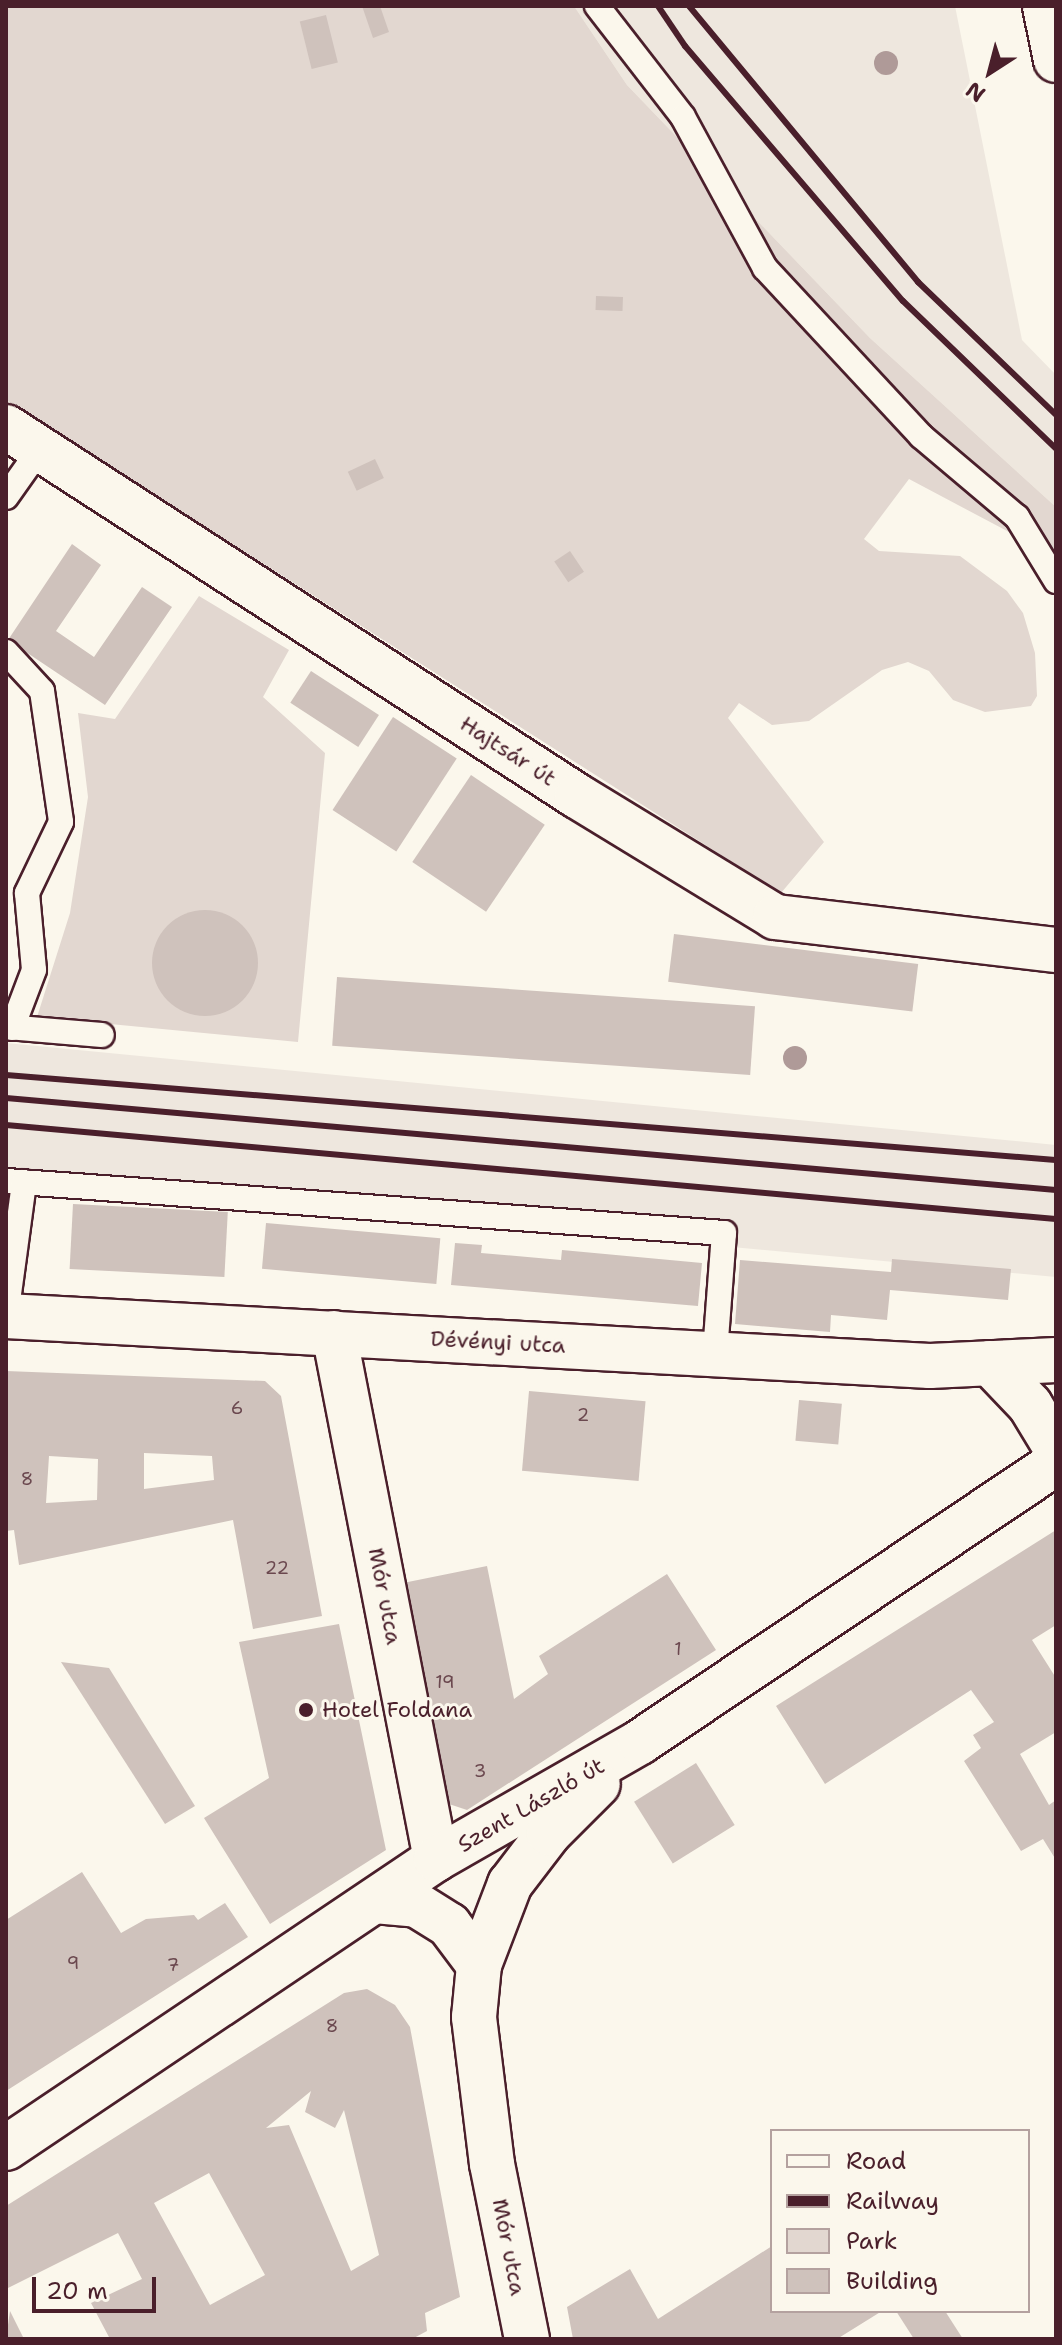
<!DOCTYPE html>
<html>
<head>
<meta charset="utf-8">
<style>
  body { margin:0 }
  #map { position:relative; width:1062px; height:2345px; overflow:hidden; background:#fbf7ec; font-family:"Shantell Sans",sans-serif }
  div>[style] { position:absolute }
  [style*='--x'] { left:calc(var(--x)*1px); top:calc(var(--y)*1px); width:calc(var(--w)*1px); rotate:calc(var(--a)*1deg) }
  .built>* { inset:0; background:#eee7de }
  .green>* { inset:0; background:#e2d7d0 }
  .building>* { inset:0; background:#cfc2bc; transform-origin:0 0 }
  .round { border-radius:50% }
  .roads { filter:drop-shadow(2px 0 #4a1f2b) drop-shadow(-2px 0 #4a1f2b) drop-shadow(0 2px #4a1f2b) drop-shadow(0 -2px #4a1f2b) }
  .service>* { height:24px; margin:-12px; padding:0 12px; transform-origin:12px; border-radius:12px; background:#fbf7ec }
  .minor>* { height:44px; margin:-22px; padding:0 22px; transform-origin:22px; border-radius:22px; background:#fbf7ec }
  .tertiary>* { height:44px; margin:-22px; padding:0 22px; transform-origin:22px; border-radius:22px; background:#fbf7ec }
  .primary>* { height:44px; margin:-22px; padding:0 22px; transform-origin:22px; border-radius:22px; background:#fbf7ec }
  .rail>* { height:6px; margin:-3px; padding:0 3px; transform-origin:3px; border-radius:3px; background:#4a1f2b }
  .trees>* { width:24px; height:24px; margin:-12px; border-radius:50%; background:#af9a98 }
  .dots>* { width:22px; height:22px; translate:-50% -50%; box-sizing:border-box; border:4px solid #fbf7ec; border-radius:50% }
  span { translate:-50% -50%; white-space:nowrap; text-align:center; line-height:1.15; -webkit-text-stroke:6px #fbf7ec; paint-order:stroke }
  .number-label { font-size:18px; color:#6b484f }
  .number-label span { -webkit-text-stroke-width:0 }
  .street-label { font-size:22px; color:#4a1f2b }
  .poi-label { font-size:22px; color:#4a1f2b }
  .left { translate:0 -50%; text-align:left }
  .frame { position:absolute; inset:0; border:8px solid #4a1f2b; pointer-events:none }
  .legend { position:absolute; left:770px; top:2129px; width:260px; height:184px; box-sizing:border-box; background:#fbf7ec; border:2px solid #b4a19f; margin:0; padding:10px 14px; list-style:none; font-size:24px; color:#4a1f2b }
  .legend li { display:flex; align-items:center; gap:16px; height:40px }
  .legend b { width:40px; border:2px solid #b4a19f }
  .north { position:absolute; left:950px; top:32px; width:80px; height:80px; -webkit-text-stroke:6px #fbf7ec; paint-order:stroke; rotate:216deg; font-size:22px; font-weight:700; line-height:32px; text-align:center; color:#4a1f2b }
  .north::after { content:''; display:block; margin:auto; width:28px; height:36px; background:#4a1f2b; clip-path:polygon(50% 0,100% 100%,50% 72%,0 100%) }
  .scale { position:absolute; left:32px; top:2277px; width:124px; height:36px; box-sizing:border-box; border:4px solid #4a1f2b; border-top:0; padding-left:10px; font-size:24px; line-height:28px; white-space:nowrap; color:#4a1f2b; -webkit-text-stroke:6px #fbf7ec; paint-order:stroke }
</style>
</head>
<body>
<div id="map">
  <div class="built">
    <i style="clip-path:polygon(574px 6px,955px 6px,1022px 340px,1056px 375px,1056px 507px,870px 338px,627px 85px)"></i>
    <i style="clip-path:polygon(6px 1043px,1056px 1145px,1056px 1277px,636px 1238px,6px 1192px)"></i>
  </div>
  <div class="green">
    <i style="clip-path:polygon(6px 6px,574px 6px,627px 85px,870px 338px,1056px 507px,1056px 557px,909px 479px,864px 539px,879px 551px,960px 556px,1007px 591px,1023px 613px,1035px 653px,1037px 696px,1031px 706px,985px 712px,953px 700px,929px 671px,908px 662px,882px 670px,809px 721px,772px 725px,739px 703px,728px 718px,824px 842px,781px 893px,6px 400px)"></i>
    <i style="clip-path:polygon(199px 596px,289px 650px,263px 697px,325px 753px,298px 1042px,37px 1017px,70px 913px,88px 797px,78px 713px,115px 719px)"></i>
  </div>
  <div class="building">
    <i style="clip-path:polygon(362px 6px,380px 6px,389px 32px,373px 38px)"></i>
    <i style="left:326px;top:15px;width:49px;height:27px;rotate:76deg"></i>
    <i style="left:596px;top:296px;width:27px;height:14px;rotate:2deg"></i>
    <i style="left:375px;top:459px;width:21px;height:30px;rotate:65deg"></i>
    <i style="clip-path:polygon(72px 544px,101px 565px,56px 631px,94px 657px,142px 587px,172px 607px,105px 705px,8px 640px)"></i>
    <i style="left:570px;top:551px;width:25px;height:19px;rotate:56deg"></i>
    <i style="left:311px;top:671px;width:81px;height:38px;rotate:33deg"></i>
    <i style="left:393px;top:717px;width:76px;height:111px;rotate:33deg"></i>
    <i style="left:471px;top:775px;width:89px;height:105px;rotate:34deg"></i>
    <i class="round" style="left:152px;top:910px;width:106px;height:106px"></i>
    <i style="left:674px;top:934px;width:246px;height:48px;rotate:7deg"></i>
    <i style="left:337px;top:977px;width:419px;height:69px;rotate:4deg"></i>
    <i style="left:73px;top:1204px;width:155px;height:65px;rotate:3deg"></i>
    <i style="left:266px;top:1223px;width:175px;height:46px;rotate:5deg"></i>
    <i style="clip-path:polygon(455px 1243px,482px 1245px,481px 1253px,561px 1260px,562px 1250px,702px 1263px,698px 1306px,451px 1285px)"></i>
    <i style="clip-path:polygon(892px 1259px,1011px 1269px,1008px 1300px,890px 1290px,887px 1320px,831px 1315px,830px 1332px,735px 1324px,740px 1260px,891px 1272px)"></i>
    <i style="clip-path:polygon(evenodd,6px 1371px,265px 1381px,281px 1396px,322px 1616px,253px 1629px,233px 1520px,19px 1565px,14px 1530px,6px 1531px,6px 1371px,144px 1453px,212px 1456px,214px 1480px,144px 1489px,144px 1453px,6px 1371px,49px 1456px,98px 1459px,97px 1500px,46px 1503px,49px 1456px)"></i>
    <i style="left:529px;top:1391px;width:117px;height:80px;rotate:5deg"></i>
    <i style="left:799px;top:1400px;width:43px;height:41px;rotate:5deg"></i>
    <i style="clip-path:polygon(1056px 1530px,1056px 1625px,1032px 1640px,1056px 1678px,1056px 1732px,1020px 1754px,1049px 1805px,1056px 1800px,1056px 1860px,1043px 1839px,1021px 1851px,964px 1761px,981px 1748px,973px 1735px,994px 1722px,971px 1690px,825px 1784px,776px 1706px)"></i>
    <i style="clip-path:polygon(487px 1566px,514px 1699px,548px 1674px,539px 1656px,667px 1574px,716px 1650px,467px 1810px,449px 1804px,403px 1583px)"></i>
    <i style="clip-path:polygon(339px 1624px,386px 1850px,270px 1924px,204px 1818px,269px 1778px,239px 1642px)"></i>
    <i style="clip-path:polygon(61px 1662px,109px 1668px,195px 1806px,165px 1824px)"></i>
    <i style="left:696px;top:1763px;width:73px;height:73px;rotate:58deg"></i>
    <i style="clip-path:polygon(82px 1872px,121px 1933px,146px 1919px,194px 1915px,198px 1920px,225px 1903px,248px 1937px,6px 2091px,6px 1920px)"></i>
    <i style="clip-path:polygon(evenodd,367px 1989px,395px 2005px,410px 2027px,460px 2297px,425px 2313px,427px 2331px,412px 2339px,110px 2339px,91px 2303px,142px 2279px,118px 2233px,6px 2289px,6px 2206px,344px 1993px,367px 1989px,311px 2091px,305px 2112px,335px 2128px,344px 2110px,379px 2255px,351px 2271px,289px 2125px,266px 2128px,311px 2091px,367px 1989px,209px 2173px,265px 2275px,210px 2305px,154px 2203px,209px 2173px)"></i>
    <i style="clip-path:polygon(772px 2246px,772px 2311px,882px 2311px,837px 2339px,573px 2339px,567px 2307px,630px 2269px,658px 2319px)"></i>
    <i style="clip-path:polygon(10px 2311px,24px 2339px,6px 2339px)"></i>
    <i style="clip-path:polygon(896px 2311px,945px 2311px,963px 2339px,914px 2339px)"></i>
  </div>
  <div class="roads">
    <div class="service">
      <i style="--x:597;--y:6;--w:140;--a:52.2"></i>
      <i style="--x:683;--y:117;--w:172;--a:61.5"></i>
      <i style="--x:765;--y:268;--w:229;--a:47.1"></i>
      <i style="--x:921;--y:436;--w:126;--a:40.2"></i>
      <i style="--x:1017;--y:517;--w:75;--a:58.6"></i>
      <i style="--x:6;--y:497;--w:59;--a:-54.7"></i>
      <i style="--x:6;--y:652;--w:53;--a:47.3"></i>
      <i style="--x:42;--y:691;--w:132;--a:81.7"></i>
      <i style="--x:61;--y:822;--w:79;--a:115.6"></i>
      <i style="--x:27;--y:893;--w:77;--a:84.8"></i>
      <i style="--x:34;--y:970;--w:62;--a:110.8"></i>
      <i style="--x:6;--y:1027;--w:96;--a:4.8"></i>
      <i style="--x:6;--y:1181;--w:720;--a:4.14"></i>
      <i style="--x:724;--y:1233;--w:121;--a:94.3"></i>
      <i style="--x:6;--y:1316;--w:135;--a:-82.3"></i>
    </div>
    <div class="minor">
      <i style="--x:6;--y:427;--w:680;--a:32.87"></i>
      <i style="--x:577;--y:796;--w:232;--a:31.4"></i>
      <i style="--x:775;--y:917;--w:283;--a:6.7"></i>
      <i style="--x:6;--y:1316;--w:925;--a:3.1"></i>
      <i style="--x:930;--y:1366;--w:126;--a:-2.7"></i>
      <i style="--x:334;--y:1333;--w:536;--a:79.03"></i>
      <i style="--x:990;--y:1363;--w:58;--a:46.4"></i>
      <i style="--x:1030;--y:1405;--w:50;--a:58.8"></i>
    </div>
    <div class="tertiary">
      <i style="--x:375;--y:1901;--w:42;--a:5.4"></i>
      <i style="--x:417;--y:1905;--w:38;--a:32"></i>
      <i style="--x:449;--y:1925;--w:50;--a:53.1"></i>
      <i style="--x:6;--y:2148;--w:518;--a:-33.9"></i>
      <i style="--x:436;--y:1859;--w:235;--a:-29.8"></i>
      <i style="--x:640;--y:1742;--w:501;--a:-33.85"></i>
      <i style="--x:527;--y:2339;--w:178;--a:-101.3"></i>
      <i style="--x:492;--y:2164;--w:148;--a:-97"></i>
      <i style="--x:474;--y:2017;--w:52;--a:-84.5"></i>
      <i style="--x:479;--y:1965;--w:87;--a:-69.1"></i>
      <i style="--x:510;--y:1884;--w:64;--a:-52.6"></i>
      <i style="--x:549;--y:1833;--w:69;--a:-45"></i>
    </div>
    <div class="primary">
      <i style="--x:1045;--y:6;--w:55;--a:78.5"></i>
    </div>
  </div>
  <div class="rail">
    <i style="--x:658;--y:6;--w:48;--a:56"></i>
    <i style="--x:685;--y:46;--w:335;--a:49.5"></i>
    <i style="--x:903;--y:301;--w:213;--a:44"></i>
    <i style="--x:689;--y:6;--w:359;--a:50.3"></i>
    <i style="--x:918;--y:282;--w:192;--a:43.9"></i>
    <i style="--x:6;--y:1075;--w:1053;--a:4.63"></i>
    <i style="--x:6;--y:1098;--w:1054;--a:5.01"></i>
    <i style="--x:6;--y:1125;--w:1054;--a:5.12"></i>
  </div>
  <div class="trees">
    <i style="left:886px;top:63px"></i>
    <i style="left:795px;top:1058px"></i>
  </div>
  <div class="dots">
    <i style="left:306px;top:1710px;background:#4a1f2b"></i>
  </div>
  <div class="number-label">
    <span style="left:237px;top:1408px">6</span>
    <span style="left:583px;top:1415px">2</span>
    <span style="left:27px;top:1479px">8</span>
    <span style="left:277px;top:1568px">22</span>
    <span style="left:678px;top:1649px">1</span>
    <span style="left:445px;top:1682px">19</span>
    <span style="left:480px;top:1771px">3</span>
    <span style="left:73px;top:1963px">9</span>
    <span style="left:173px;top:1965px">7</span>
    <span style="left:332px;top:2026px">8</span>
  </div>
  <div class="street-label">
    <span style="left:508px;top:751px;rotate:33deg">Hajtsár út</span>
    <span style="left:498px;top:1342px;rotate:3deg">Dévényi utca</span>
    <span style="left:385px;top:1596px;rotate:79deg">Mór utca</span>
    <span style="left:531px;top:1805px;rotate:-30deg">Szent László út</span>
    <span style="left:509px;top:2247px;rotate:79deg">Mór utca</span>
  </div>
  <div class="poi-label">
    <span class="left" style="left:322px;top:1710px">Hotel Foldana</span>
  </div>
  <div class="frame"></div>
  <ul class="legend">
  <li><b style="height:10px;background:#fbf7ec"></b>Road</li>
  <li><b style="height:10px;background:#4a1f2b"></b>Railway</li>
  <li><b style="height:22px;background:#e2d7d0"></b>Park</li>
  <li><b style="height:22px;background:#cfc2bc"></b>Building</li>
  </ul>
  <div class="north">N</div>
  <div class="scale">20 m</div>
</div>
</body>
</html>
